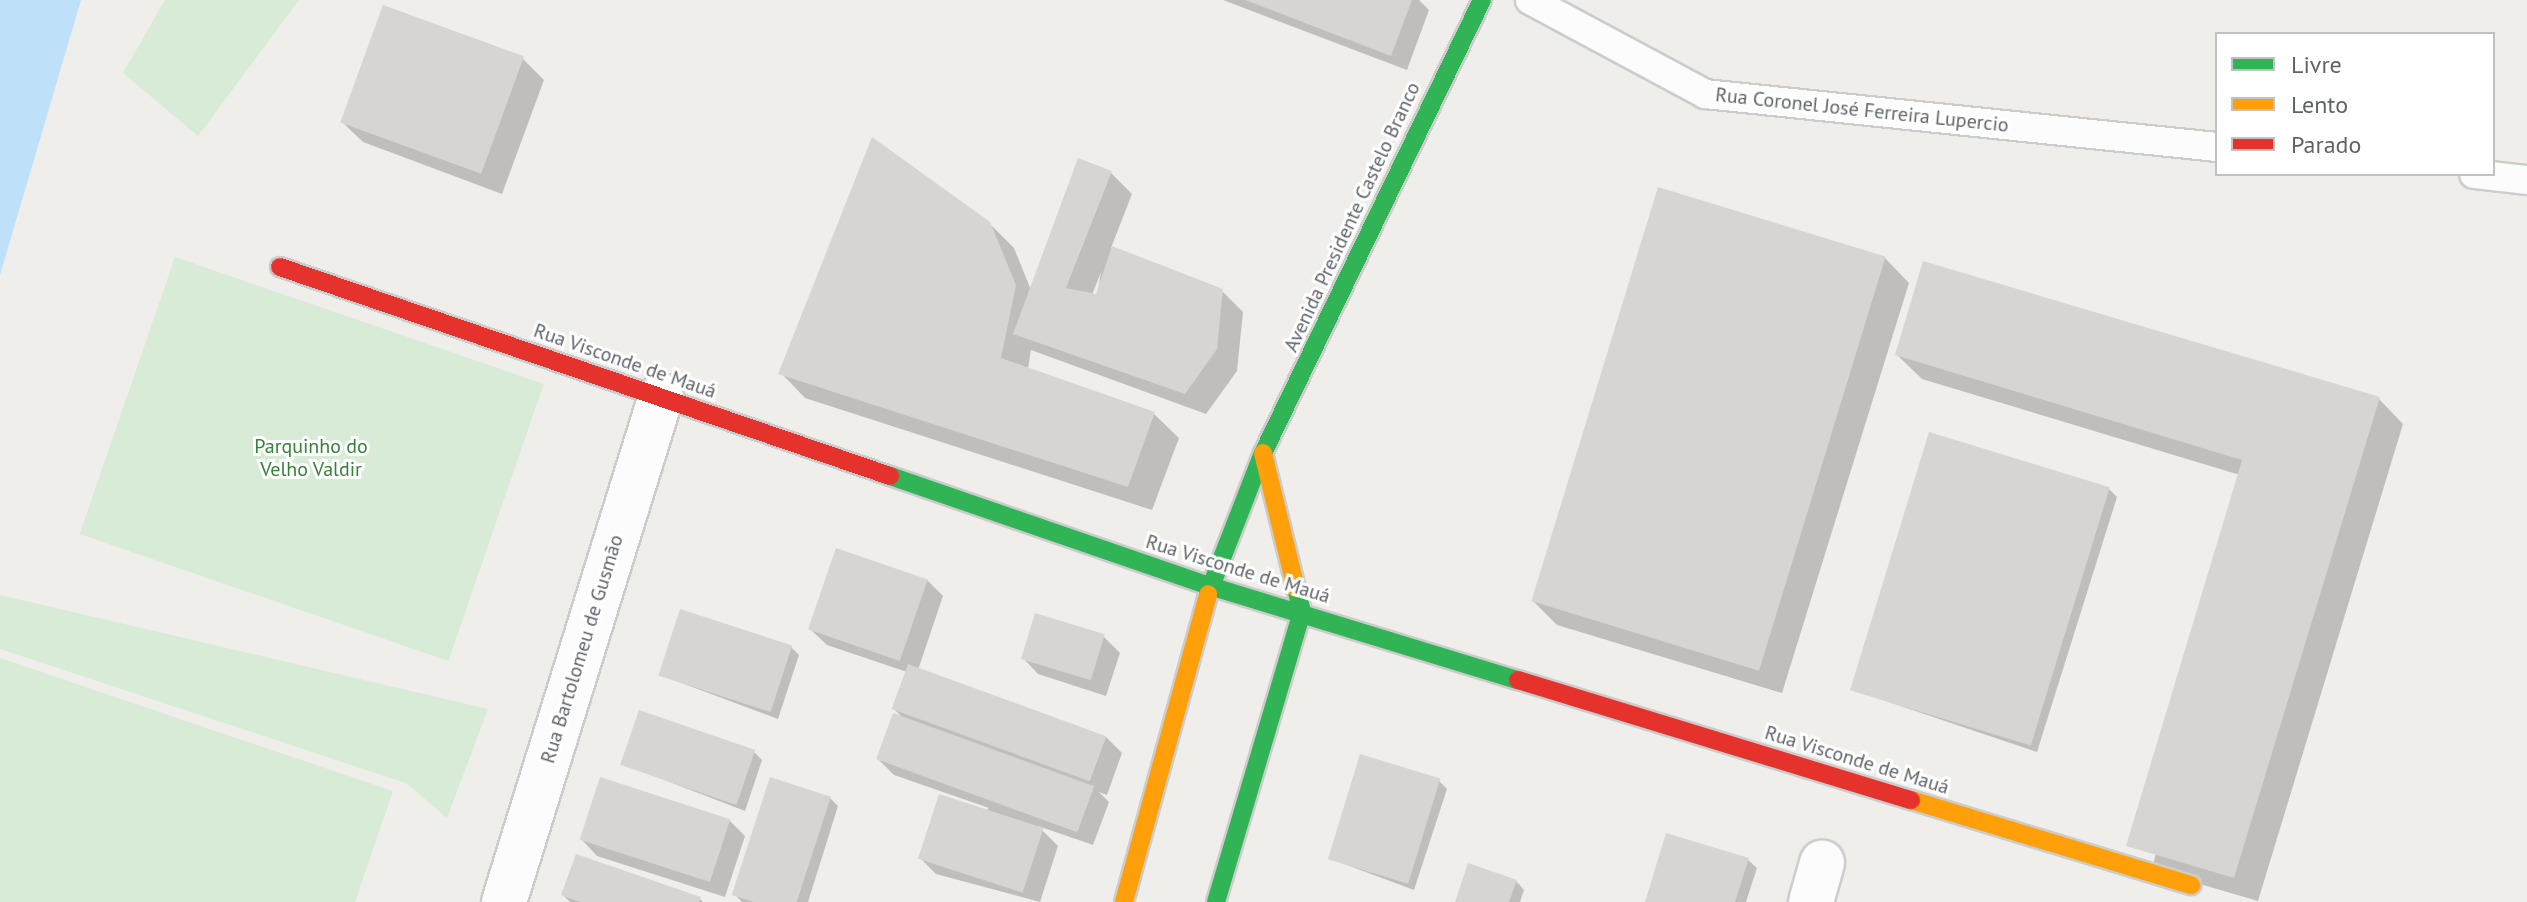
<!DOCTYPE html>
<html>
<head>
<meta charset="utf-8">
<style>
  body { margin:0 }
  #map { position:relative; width:2527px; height:902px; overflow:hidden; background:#efeeea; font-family:"PT Sans",sans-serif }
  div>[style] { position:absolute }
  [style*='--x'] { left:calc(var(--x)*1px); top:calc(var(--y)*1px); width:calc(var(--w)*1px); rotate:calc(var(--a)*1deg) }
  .green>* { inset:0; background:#d8ebd6; transform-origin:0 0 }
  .water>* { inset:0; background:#bfe0f9 }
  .shadow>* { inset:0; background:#0003 }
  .building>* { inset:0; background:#d6d5d3; transform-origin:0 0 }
  .roads { filter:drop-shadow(2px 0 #cbcccc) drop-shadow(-2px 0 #cbcccc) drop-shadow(0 2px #cbcccc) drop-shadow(0 -2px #cbcccc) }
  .lane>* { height:28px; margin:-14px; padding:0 14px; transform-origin:14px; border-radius:14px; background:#fdfcfc }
  .street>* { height:44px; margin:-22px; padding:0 22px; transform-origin:22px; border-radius:22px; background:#fdfcfc }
  .fast>* { height:18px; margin:-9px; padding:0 9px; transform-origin:9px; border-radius:9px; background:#30b455 }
  .slow>* { height:18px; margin:-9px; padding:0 9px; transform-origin:9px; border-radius:9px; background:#ff9f0a }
  .jam>* { height:18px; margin:-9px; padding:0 9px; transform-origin:9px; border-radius:9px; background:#e5322d }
  span { translate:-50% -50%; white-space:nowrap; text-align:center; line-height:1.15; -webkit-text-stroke:6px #fff; paint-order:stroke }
  .street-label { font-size:20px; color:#5f6368 }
  .park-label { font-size:20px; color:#348238 }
  .legend { position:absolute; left:2215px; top:32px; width:280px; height:144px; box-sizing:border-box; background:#fff; border:2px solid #bfc1c3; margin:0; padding:10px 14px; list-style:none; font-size:24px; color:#5f6368 }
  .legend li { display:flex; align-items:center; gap:16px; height:40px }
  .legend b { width:40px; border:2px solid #bfc1c3 }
</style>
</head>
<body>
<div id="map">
  <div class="green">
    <i style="clip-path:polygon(165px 0,299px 0,198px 136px,123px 73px)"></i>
    <i style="left:175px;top:257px;width:390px;height:293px;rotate:19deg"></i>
    <i style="clip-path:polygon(0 595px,488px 709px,447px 818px,406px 783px,0 649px)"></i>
    <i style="clip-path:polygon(0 658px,393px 791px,355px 902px,0 902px)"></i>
  </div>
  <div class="water">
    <i style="clip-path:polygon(0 0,81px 0,0 275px)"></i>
  </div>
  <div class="shadow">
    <i style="clip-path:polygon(1223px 0,1419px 0,1429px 10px,1407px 70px)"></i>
    <i style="clip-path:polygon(523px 59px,544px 80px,502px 194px,363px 142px,341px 121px)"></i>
    <i style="clip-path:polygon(evenodd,1111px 173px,1132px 194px,1111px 248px,1222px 291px,1243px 312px,1237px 371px,1206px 414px,1031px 350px,1028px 369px,1154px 414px,1179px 438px,1152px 510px,805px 398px,781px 373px,989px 223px,1014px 248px,1031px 290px,1111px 173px,1101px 272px,1097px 296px,1092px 295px,1101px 272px)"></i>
    <i style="clip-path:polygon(1885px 258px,1909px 283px,1782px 693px,1557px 625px,1533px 601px)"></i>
    <i style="clip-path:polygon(1897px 355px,2379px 399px,2403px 424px,2258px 901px,2152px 870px,2240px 475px,1922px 379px)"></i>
    <i style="clip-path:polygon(2109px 489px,2117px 497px,2037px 752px,1850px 689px)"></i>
    <i style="clip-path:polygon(927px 580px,943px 596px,918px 670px,1106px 737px,1122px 753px,1107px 795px,1099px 792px,1109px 802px,1093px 845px,1038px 826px,1058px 846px,1040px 902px,936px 874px,920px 858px,989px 808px,894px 775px,878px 759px,904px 719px,893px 708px,907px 672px,827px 645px,811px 630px)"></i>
    <i style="clip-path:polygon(1104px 637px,1120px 653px,1106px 696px,1038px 674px,1023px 658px)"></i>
    <i style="clip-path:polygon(791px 647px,799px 655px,778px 719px,660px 675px)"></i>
    <i style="clip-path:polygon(754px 752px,762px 760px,745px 811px,623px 764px)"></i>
    <i style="clip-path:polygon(1439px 781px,1447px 789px,1414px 890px,1328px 858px)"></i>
    <i style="clip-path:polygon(830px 798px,838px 806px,808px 902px,742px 902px,735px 895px)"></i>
    <i style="clip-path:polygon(729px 820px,745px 836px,725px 897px,597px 856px,582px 840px)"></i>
    <i style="clip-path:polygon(1668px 835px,1748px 860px,1757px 868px,1746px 902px,1647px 902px)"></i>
    <i style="clip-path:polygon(1516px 881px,1524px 890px,1520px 902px,1457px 902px)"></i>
    <i style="clip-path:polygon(563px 895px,700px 899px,703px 902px,570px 902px)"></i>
  </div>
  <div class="building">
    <i style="clip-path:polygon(1245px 0,1412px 0,1391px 56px)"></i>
    <i style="left:383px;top:5px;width:150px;height:125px;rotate:20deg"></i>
    <i style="clip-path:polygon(872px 137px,990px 222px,1016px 285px,1001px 358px,1155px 412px,1128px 487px,778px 374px)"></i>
    <i style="clip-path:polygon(1078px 158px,1112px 171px,1066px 288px,1096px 294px,1112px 246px,1223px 289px,1217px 349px,1185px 394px,1013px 334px)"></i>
    <i style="left:1658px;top:187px;width:238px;height:433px;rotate:17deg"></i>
    <i style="clip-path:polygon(1923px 261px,2380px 397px,2234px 878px,2126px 846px,2242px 460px,1895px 355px)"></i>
    <i style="left:1929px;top:432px;width:189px;height:270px;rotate:17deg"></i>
    <i style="left:836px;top:548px;width:97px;height:86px;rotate:19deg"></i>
    <i style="left:680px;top:609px;width:118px;height:70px;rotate:18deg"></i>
    <i style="left:1035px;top:613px;width:73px;height:48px;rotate:17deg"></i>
    <i style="left:908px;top:664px;width:211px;height:48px;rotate:20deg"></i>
    <i style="left:639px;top:710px;width:123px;height:58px;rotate:19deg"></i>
    <i style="left:893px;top:713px;width:214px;height:49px;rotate:20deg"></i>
    <i style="left:1360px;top:754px;width:84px;height:110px;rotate:17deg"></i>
    <i style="left:600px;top:777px;width:137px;height:66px;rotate:18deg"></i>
    <i style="left:770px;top:777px;width:64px;height:124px;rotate:18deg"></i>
    <i style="left:939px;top:794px;width:110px;height:68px;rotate:18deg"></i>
    <i style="clip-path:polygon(1666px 833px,1749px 858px,1735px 902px,1645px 902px)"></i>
    <i style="clip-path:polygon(576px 854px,701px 897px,699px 902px,580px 902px,561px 895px)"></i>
    <i style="clip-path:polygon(1468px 863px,1517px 880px,1509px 902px,1455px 902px)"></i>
  </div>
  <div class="roads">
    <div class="lane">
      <i style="--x:1530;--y:0;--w:199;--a:28.2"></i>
      <i style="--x:1705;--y:94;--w:515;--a:5.91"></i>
      <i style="--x:2474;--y:174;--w:53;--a:6.5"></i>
    </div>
    <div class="street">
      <i style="--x:504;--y:902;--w:530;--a:-72.76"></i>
      <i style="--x:1811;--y:902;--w:41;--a:-74.2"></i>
    </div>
    <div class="fast">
      <i style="--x:890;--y:476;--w:338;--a:19"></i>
      <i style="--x:1210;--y:586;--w:322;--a:17"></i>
      <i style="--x:1208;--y:594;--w:151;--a:-68.7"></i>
      <i style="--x:1263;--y:453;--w:503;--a:-64.2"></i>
      <i style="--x:1216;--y:902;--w:302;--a:-73.5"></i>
      <i style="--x:1302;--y:612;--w:25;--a:-104"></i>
    </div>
    <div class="slow">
      <i style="--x:1263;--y:453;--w:139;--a:76.3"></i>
      <i style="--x:1911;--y:800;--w:293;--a:16.9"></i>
      <i style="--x:1124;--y:902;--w:319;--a:-74.7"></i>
    </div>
    <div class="jam">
      <i style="--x:280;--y:267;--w:645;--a:18.91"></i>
      <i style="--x:1518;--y:680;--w:411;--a:17"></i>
    </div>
  </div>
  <div class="street-label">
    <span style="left:1862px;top:110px;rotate:6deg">Rua Coronel José Ferreira Lupercio</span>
    <span style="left:1352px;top:217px;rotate:-65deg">Avenida Presidente Castelo Branco</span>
    <span style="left:625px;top:361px;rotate:19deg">Rua Visconde de Mauá</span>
    <span style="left:1238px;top:569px;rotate:17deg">Rua Visconde de Mauá</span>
    <span style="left:582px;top:649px;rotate:-73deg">Rua Bartolomeu de Gusmão</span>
    <span style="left:1857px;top:760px;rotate:17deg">Rua Visconde de Mauá</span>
  </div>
  <div class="park-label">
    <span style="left:311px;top:458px">Parquinho do<br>Velho Valdir</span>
  </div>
  <ul class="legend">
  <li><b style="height:10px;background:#30b455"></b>Livre</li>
  <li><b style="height:10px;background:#ff9f0a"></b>Lento</li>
  <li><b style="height:10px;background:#e5322d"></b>Parado</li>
  </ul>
</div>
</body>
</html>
